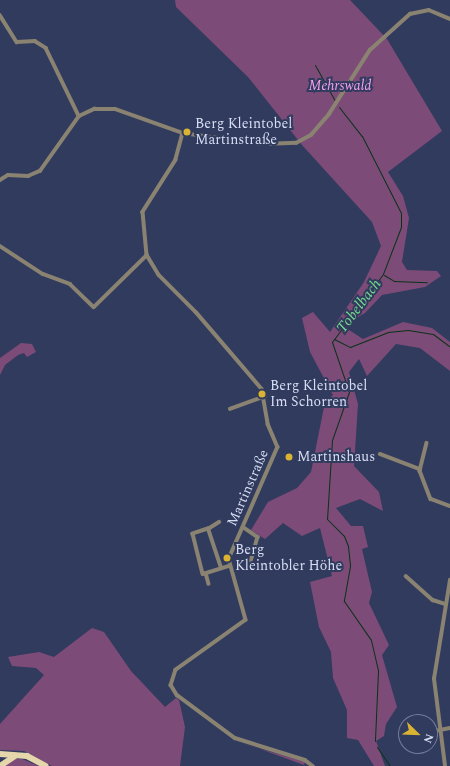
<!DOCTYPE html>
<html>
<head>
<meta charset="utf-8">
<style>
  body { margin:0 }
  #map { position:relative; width:450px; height:766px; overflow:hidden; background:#313b5e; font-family:Spectral,serif }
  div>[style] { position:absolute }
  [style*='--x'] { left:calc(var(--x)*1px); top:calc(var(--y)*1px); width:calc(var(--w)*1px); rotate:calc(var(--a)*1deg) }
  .green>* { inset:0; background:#7d4b78 }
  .stream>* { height:1px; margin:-0.5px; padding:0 0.5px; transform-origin:0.5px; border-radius:0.5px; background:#093317 }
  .minor>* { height:3.5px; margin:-1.75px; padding:0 1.75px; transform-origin:1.75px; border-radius:1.75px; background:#8a8371 }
  .trunk>* { height:6px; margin:-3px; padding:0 3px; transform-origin:3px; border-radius:3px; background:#e5d6ac }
  .dots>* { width:11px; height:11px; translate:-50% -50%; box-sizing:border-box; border:2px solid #313b5e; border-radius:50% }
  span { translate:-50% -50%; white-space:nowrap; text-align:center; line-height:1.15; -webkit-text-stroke:4px #313b5e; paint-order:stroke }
  .park-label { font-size:14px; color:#f7a0ef; font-style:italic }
  .poi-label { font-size:14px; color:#d7def4 }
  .left { translate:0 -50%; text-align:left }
  .street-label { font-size:14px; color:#d7def4 }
  .water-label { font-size:15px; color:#76db8f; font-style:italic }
  .north { position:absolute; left:398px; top:714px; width:40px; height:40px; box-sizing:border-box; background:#313b5e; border:1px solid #737c9a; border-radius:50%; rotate:113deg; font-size:11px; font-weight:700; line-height:16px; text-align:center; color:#d7def4 }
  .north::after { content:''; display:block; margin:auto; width:14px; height:18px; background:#dbb333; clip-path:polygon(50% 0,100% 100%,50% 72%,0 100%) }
</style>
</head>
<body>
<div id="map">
  <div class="green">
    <i style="clip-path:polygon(175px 0,350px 0,387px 39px,442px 131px,388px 172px,403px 196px,409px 218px,402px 262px,407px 270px,437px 271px,441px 276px,425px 287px,382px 295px,365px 313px,343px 326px,363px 339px,403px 322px,432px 328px,450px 342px,450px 371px,420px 348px,396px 344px,367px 376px,359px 359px,349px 372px,358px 404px,354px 466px,379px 492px,383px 511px,360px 499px,336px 508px,351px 526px,363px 526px,368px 547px,362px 549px,372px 592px,369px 603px,389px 645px,382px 655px,397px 707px,386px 724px,384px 736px,376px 741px,385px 766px,374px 766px,358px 740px,347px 738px,347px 710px,333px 678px,331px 652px,319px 627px,310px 582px,332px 576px,320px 528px,302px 536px,283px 523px,265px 539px,251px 530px,268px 502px,297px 488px,311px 472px,325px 402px,333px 395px,310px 352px,302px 318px,313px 312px,330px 332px,364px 282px,381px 246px,372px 222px,302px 145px,248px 77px,176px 7px)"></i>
    <i style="clip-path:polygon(21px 343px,32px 344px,36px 352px,27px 357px,24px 353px,18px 355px,5px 365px,0 375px,0 358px)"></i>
    <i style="clip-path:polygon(92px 628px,104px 632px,131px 671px,165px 707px,176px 698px,179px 700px,185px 727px,180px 766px,52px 766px,24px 751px,0 750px,0 724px,44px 675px,36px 668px,12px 666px,8px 657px,39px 652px,54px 657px)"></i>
    <i style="clip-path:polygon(238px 741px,254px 747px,305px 762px,304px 765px)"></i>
    <i style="clip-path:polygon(12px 759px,22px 759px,39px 766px,3px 766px)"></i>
  </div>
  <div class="stream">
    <i style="--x:315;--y:65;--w:41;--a:60.9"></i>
    <i style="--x:339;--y:107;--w:37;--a:52"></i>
    <i style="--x:362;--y:136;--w:86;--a:63.1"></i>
    <i style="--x:401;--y:213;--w:14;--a:90"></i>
    <i style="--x:401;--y:227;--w:50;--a:111"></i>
    <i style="--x:383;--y:274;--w:85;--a:126.9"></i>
    <i style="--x:332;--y:342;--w:53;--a:71.2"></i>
    <i style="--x:349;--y:392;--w:51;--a:109.5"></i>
    <i style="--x:332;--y:440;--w:79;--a:93.6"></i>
    <i style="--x:327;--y:519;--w:24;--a:45"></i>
    <i style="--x:344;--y:536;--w:11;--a:68"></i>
    <i style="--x:348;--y:546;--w:20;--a:84"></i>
    <i style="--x:350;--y:566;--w:36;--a:100"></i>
    <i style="--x:344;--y:601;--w:47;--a:55.3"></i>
    <i style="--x:371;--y:640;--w:32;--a:77"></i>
    <i style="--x:378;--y:671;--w:70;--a:92.5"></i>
    <i style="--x:384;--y:275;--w:12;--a:31"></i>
    <i style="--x:394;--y:281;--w:33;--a:2"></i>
    <i style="--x:334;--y:339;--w:18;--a:27"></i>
    <i style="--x:350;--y:347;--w:41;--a:-21.5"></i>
    <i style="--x:388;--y:332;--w:20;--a:-6"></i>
    <i style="--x:408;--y:330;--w:25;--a:9"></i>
    <i style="--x:433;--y:334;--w:21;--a:37"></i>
    <i style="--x:377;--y:747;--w:23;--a:56"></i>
  </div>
  <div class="minor">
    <i style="--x:0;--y:15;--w:32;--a:58"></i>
    <i style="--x:17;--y:42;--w:18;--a:-3"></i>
    <i style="--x:35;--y:41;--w:13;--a:32"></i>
    <i style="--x:46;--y:48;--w:76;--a:64.1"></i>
    <i style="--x:79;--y:116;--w:17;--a:-25"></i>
    <i style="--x:94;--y:109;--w:21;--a:0"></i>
    <i style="--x:115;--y:109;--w:72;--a:19.4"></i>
    <i style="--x:183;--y:133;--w:80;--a:7.9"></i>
    <i style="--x:262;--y:144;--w:34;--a:-2"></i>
    <i style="--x:296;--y:143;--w:17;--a:-28"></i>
    <i style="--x:311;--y:135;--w:28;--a:-49"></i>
    <i style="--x:329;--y:114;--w:76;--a:-57.4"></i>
    <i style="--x:370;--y:50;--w:54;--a:-42"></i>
    <i style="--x:410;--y:14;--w:19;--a:-12"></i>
    <i style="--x:429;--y:10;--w:23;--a:23"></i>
    <i style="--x:183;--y:133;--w:28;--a:105"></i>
    <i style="--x:176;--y:160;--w:62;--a:122.4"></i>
    <i style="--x:143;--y:212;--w:43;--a:84.7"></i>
    <i style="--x:147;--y:255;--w:23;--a:59"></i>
    <i style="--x:159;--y:275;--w:52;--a:45"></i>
    <i style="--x:196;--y:312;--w:101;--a:49.4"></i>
    <i style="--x:262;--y:389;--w:36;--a:80"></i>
    <i style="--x:268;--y:424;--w:25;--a:67"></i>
    <i style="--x:278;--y:447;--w:122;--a:113.6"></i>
    <i style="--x:229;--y:559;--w:63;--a:74.4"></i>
    <i style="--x:246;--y:620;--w:86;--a:144.5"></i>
    <i style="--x:176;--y:670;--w:16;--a:108"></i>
    <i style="--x:171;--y:685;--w:12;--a:59"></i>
    <i style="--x:177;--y:695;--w:72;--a:36.6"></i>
    <i style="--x:235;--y:738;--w:73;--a:17.4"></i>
    <i style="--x:305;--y:760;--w:10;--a:37"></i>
    <i style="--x:0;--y:180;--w:9;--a:-32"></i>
    <i style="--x:8;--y:175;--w:20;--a:3"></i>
    <i style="--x:28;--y:176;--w:13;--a:-23"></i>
    <i style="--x:40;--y:171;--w:67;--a:-54.7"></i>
    <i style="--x:0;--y:246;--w:51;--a:33.1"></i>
    <i style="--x:43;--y:274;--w:29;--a:20"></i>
    <i style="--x:70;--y:284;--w:33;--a:44"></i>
    <i style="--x:94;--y:307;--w:74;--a:-44.5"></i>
    <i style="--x:230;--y:409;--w:37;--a:-20"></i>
    <i style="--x:427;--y:443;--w:29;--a:104"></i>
    <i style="--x:420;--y:471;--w:30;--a:69"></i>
    <i style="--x:431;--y:499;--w:20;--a:20"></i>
    <i style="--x:380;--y:454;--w:43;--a:20.6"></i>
    <i style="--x:243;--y:527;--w:18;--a:34"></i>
    <i style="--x:258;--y:537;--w:25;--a:106"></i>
    <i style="--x:208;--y:529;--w:13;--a:-32"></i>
    <i style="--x:221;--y:568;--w:41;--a:-108.4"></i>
    <i style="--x:208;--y:529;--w:16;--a:162"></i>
    <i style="--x:193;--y:534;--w:41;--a:76"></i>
    <i style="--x:203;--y:574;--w:27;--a:-17"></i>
    <i style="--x:206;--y:573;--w:11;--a:75"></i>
    <i style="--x:406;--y:576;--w:36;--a:42"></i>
    <i style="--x:433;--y:600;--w:13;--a:18"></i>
    <i style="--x:430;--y:732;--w:20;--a:-11"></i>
    <i style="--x:445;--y:766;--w:88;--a:-97.2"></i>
    <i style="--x:434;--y:679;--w:100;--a:-80.8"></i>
  </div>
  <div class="trunk">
    <i style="--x:0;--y:754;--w:27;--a:4"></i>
    <i style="--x:27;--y:756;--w:21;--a:28"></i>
    <i style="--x:0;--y:766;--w:18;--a:-34"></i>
  </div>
  <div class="dots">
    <i style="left:187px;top:132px;background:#dbb333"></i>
    <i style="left:262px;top:394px;background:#dbb333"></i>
    <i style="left:289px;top:457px;background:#dbb333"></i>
    <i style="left:227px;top:558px;background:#dbb333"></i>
  </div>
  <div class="park-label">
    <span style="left:340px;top:86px">Mehrswald</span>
  </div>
  <div class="poi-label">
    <span class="left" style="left:195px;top:132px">Berg Kleintobel<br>Martinstraße</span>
    <span class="left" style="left:270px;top:394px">Berg Kleintobel<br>Im Schorren</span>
    <span class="left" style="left:297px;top:457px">Martinshaus</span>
    <span class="left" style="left:235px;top:558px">Berg<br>Kleintobler Höhe</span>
  </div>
  <div class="street-label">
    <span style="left:248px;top:488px;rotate:-66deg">Martinstraße</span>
  </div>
  <div class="water-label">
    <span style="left:359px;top:306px;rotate:-53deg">Tobelbach</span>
  </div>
  <div class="north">N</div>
</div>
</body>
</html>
